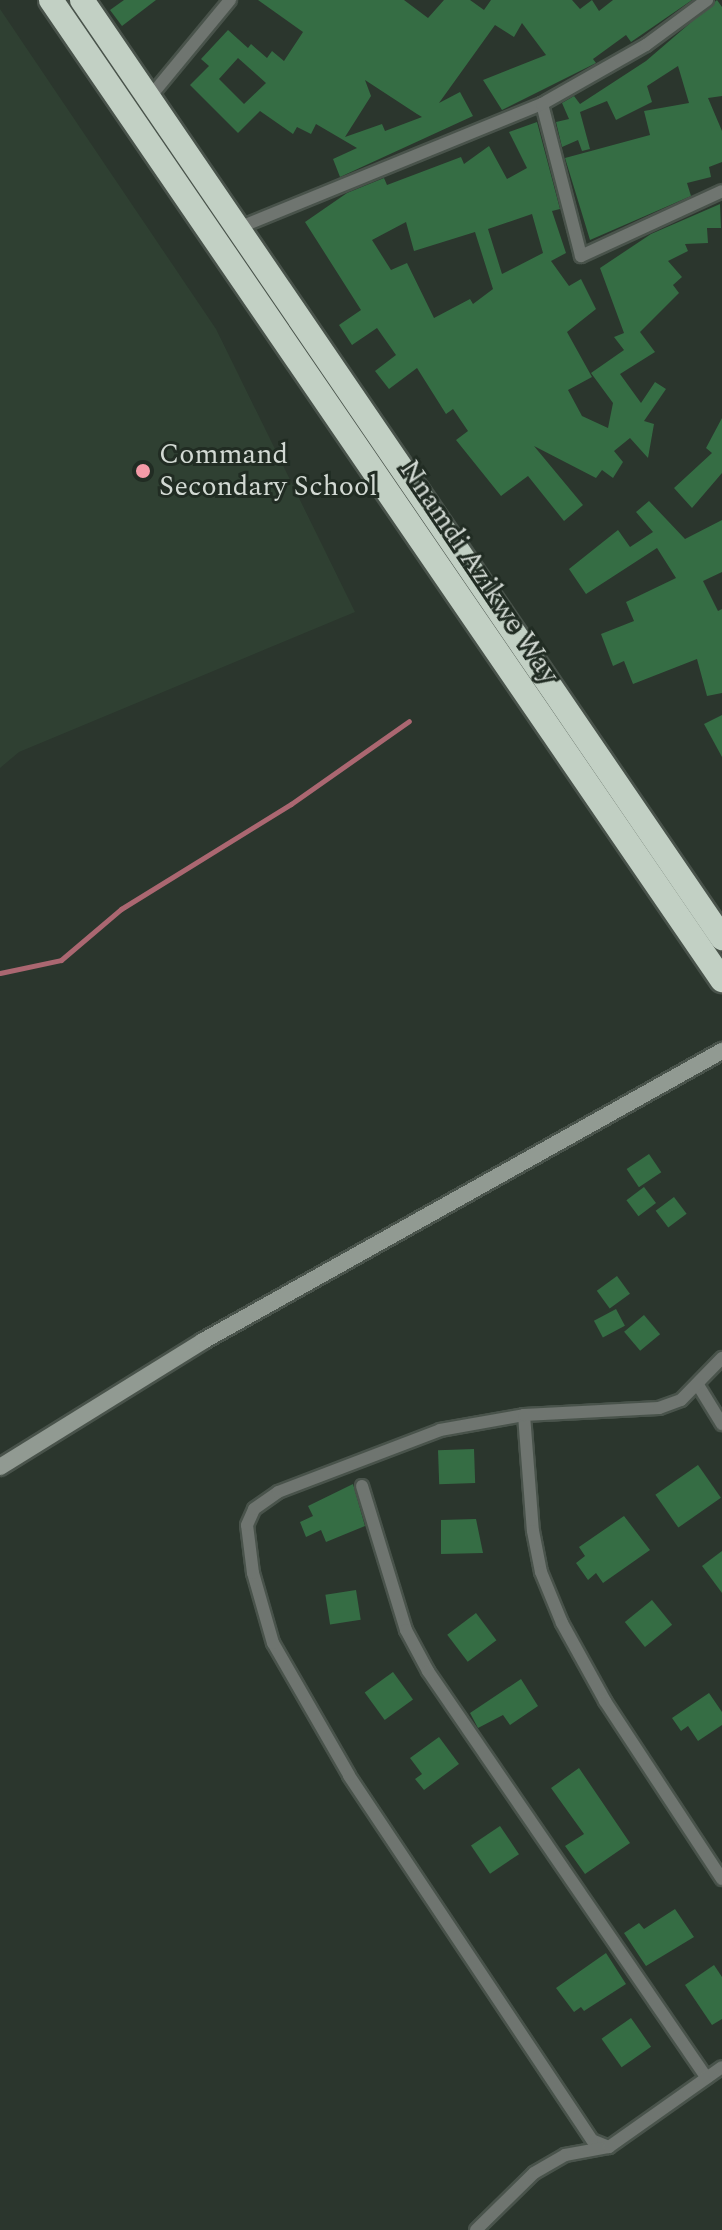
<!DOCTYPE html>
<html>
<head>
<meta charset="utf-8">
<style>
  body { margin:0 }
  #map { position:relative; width:722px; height:2230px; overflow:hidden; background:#2b362d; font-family:Spectral,serif }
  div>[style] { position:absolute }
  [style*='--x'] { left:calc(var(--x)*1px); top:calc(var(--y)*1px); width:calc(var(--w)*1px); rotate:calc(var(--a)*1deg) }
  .built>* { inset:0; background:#2f4032 }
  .stream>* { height:5px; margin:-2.5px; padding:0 2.5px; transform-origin:2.5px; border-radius:2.5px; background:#ab6771 }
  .building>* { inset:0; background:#356d44; transform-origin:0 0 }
  .roads { filter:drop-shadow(2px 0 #49534b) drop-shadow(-2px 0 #49534b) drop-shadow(0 2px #49534b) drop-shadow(0 -2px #49534b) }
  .street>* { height:12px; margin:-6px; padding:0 6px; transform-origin:6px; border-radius:6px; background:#6f7570 }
  .secondary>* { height:16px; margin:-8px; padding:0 8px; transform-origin:8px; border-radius:8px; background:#919a92 }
  .highway>* { height:24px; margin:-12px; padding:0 12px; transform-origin:12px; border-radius:12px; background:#c2d0c4 }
  .dots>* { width:22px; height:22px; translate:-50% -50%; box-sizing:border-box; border:4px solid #212c23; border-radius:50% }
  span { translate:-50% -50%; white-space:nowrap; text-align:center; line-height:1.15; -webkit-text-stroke:6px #212c23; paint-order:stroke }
  .poi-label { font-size:28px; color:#d2d9d3 }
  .left { translate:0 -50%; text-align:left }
  .street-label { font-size:28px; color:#d2d9d3 }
</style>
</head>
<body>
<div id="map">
  <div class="built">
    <i style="clip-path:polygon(0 9px,216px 329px,355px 612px,19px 752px,0 768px)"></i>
  </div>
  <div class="stream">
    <i style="--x:0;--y:973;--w:62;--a:-12"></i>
    <i style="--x:61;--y:960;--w:79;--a:-40.4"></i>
    <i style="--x:121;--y:909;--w:200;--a:-31.7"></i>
    <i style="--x:291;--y:804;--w:144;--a:-35.1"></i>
  </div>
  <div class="building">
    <i style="clip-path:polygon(124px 0,156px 0,122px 26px,110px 10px)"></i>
    <i style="clip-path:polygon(evenodd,258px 0,404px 0,428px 18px,444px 0,470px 0,484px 10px,491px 0,572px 0,580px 9px,592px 0,599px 11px,613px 0,692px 0,631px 42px,626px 35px,593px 59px,596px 63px,502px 110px,483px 80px,546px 55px,522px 23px,514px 37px,495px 25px,439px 103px,460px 92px,473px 116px,340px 177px,333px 159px,357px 148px,316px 124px,311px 134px,297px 127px,293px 134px,260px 111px,238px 133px,190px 85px,209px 66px,201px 59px,228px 30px,248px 48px,251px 44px,267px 58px,272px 51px,284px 61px,303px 32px,258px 0,238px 58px,266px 83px,244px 104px,219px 79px,238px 58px,258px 0,365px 80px,417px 114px,422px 117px,385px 131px,382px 124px,345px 137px,371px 96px,365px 80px)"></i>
    <i style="clip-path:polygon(717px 0,722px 7px,722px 96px,708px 98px,722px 131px,722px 162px,709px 167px,711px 177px,687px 183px,691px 196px,590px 240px,565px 158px,650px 135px,644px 111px,689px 103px,678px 66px,647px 86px,652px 102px,616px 120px,607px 101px,580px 112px,590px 149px,582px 151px,578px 140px,562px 147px,556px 122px,569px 119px,562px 103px,574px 96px,580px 104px,646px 61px)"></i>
    <i style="clip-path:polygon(evenodd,537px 122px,560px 209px,552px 211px,566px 253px,551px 261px,569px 286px,581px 279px,596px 309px,567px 332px,592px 377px,568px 390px,582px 416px,608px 428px,613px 403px,591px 373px,624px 350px,614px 337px,624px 333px,600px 268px,651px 234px,720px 204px,721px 228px,707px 228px,708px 243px,685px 244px,688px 251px,668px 261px,682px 277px,673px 285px,679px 293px,640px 332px,655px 352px,620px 374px,641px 403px,655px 382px,666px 389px,644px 421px,654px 424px,648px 458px,630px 438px,614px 451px,623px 462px,613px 478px,602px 470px,596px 478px,534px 446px,583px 505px,564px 521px,528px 476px,501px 496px,456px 440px,468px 431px,453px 409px,446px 414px,417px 368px,389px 389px,375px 371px,396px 355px,377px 328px,352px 345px,339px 325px,361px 310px,305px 222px,347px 193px,384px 178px,387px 185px,461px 157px,464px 164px,489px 146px,507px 179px,527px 168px,509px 132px,537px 122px,532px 214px,543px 253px,502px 274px,488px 229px,532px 214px,537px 122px,406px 222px,414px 251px,475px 232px,493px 289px,473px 304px,470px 299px,434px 318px,407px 263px,391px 270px,372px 240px,406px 222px)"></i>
    <i style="clip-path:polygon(722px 418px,722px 473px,692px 508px,674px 488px,712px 453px,706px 448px)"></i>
    <i style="clip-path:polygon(649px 501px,685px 539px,722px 520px,722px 572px,703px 581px,718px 611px,722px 609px,722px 693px,707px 696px,697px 659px,633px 684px,624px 661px,613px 666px,601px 634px,634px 621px,626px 602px,676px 578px,657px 548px,586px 594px,569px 569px,618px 530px,630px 547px,653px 532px,636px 512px)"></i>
    <i style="clip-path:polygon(722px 715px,722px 757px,704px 724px)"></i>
    <i style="left:649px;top:1154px;width:22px;height:27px;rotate:56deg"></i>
    <i style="left:644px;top:1187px;width:20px;height:22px;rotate:53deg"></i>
    <i style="left:674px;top:1197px;width:21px;height:23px;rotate:53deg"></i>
    <i style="left:617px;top:1276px;width:22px;height:25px;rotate:54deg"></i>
    <i style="left:616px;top:1309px;width:19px;height:25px;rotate:62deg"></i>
    <i style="left:644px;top:1315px;width:25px;height:26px;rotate:50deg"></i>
    <i style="left:474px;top:1449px;width:34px;height:36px;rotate:88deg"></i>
    <i style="left:698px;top:1465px;width:40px;height:52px;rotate:55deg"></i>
    <i style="clip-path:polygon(353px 1484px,365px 1526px,326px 1542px,321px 1530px,306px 1537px,300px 1522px,313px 1516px,308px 1506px)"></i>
    <i style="clip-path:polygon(624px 1516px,650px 1550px,603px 1583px,596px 1573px,588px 1580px,576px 1563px,585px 1556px,579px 1547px)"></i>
    <i style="clip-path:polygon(476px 1519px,483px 1553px,441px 1554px,441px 1520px)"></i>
    <i style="clip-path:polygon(722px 1551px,722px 1593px,702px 1566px)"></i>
    <i style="left:356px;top:1590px;width:30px;height:31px;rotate:81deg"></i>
    <i style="left:652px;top:1600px;width:32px;height:35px;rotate:51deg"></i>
    <i style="left:476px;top:1613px;width:34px;height:36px;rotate:53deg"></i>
    <i style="left:393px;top:1672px;width:34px;height:35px;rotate:54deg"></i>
    <i style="clip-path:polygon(521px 1679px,538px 1706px,510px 1725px,503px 1715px,478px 1728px,470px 1713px)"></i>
    <i style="clip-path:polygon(709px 1693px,722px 1712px,722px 1725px,698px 1741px,688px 1726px,681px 1731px,672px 1718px)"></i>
    <i style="clip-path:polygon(439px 1737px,459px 1764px,424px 1790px,415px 1779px,422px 1774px,410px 1758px)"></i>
    <i style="clip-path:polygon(579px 1768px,630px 1843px,585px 1874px,565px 1846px,584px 1834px,551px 1788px)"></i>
    <i style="left:500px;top:1826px;width:34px;height:35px;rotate:56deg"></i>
    <i style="clip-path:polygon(675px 1909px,694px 1937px,646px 1966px,624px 1933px,639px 1923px,644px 1929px)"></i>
    <i style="clip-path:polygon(606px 1953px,626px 1984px,584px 2011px,581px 2007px,574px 2012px,556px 1988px)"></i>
    <i style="clip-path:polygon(714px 1965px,722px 1977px,722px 2019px,712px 2025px,685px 1985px)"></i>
    <i style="left:631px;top:2018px;width:35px;height:36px;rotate:55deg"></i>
  </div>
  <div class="roads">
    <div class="street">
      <i style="--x:149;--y:98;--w:127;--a:-50.4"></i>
      <i style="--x:542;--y:104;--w:157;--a:75.6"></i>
      <i style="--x:581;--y:256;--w:155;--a:-24.7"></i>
      <i style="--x:238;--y:228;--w:328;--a:-22.2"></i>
      <i style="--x:542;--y:104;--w:120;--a:-29.6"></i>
      <i style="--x:646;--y:45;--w:76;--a:-36.4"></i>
      <i style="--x:698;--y:1385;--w:46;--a:58.4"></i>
      <i style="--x:524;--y:1415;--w:116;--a:85.6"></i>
      <i style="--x:533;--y:1531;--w:42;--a:79"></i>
      <i style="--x:541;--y:1572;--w:55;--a:67.6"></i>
      <i style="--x:562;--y:1623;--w:89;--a:61.1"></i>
      <i style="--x:605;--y:1701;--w:213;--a:56.7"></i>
      <i style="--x:362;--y:1486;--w:151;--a:73"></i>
      <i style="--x:406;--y:1630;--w:47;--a:61.8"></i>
      <i style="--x:428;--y:1671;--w:493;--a:55.6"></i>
      <i style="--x:609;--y:2147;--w:18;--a:-158"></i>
      <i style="--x:592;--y:2140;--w:438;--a:-123.7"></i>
      <i style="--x:349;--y:1775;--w:152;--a:-119.9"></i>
      <i style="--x:273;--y:1643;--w:73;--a:-105.9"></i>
      <i style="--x:253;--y:1573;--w:48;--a:-97.1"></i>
      <i style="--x:247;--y:1525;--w:17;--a:-66"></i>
      <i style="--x:254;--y:1509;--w:29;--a:-35"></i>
      <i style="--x:278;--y:1492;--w:173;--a:-20.9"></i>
      <i style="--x:440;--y:1430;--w:85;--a:-10.1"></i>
      <i style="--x:524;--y:1415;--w:135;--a:-3"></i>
      <i style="--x:659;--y:1408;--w:23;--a:-20"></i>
      <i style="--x:681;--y:1400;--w:59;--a:-45.7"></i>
      <i style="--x:476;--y:2230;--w:81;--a:-44.5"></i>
      <i style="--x:534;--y:2173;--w:36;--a:-30"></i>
      <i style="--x:565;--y:2155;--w:45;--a:-10.3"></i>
      <i style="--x:609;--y:2147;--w:138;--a:-35.3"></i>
    </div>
    <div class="secondary">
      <i style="--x:0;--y:1467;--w:239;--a:-31.8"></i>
      <i style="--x:203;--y:1341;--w:595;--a:-29.2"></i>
    </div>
    <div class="highway">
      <i style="--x:51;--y:0;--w:1188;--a:55.6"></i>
      <i style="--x:82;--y:0;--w:1136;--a:55.69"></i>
    </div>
  </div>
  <div class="dots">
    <i style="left:143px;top:471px;background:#f49aa7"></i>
  </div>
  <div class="poi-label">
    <span class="left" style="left:159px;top:471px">Command<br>Secondary School</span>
  </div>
  <div class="street-label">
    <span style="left:479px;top:572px;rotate:56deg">Nnamdi Azikwe Way</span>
  </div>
</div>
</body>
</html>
